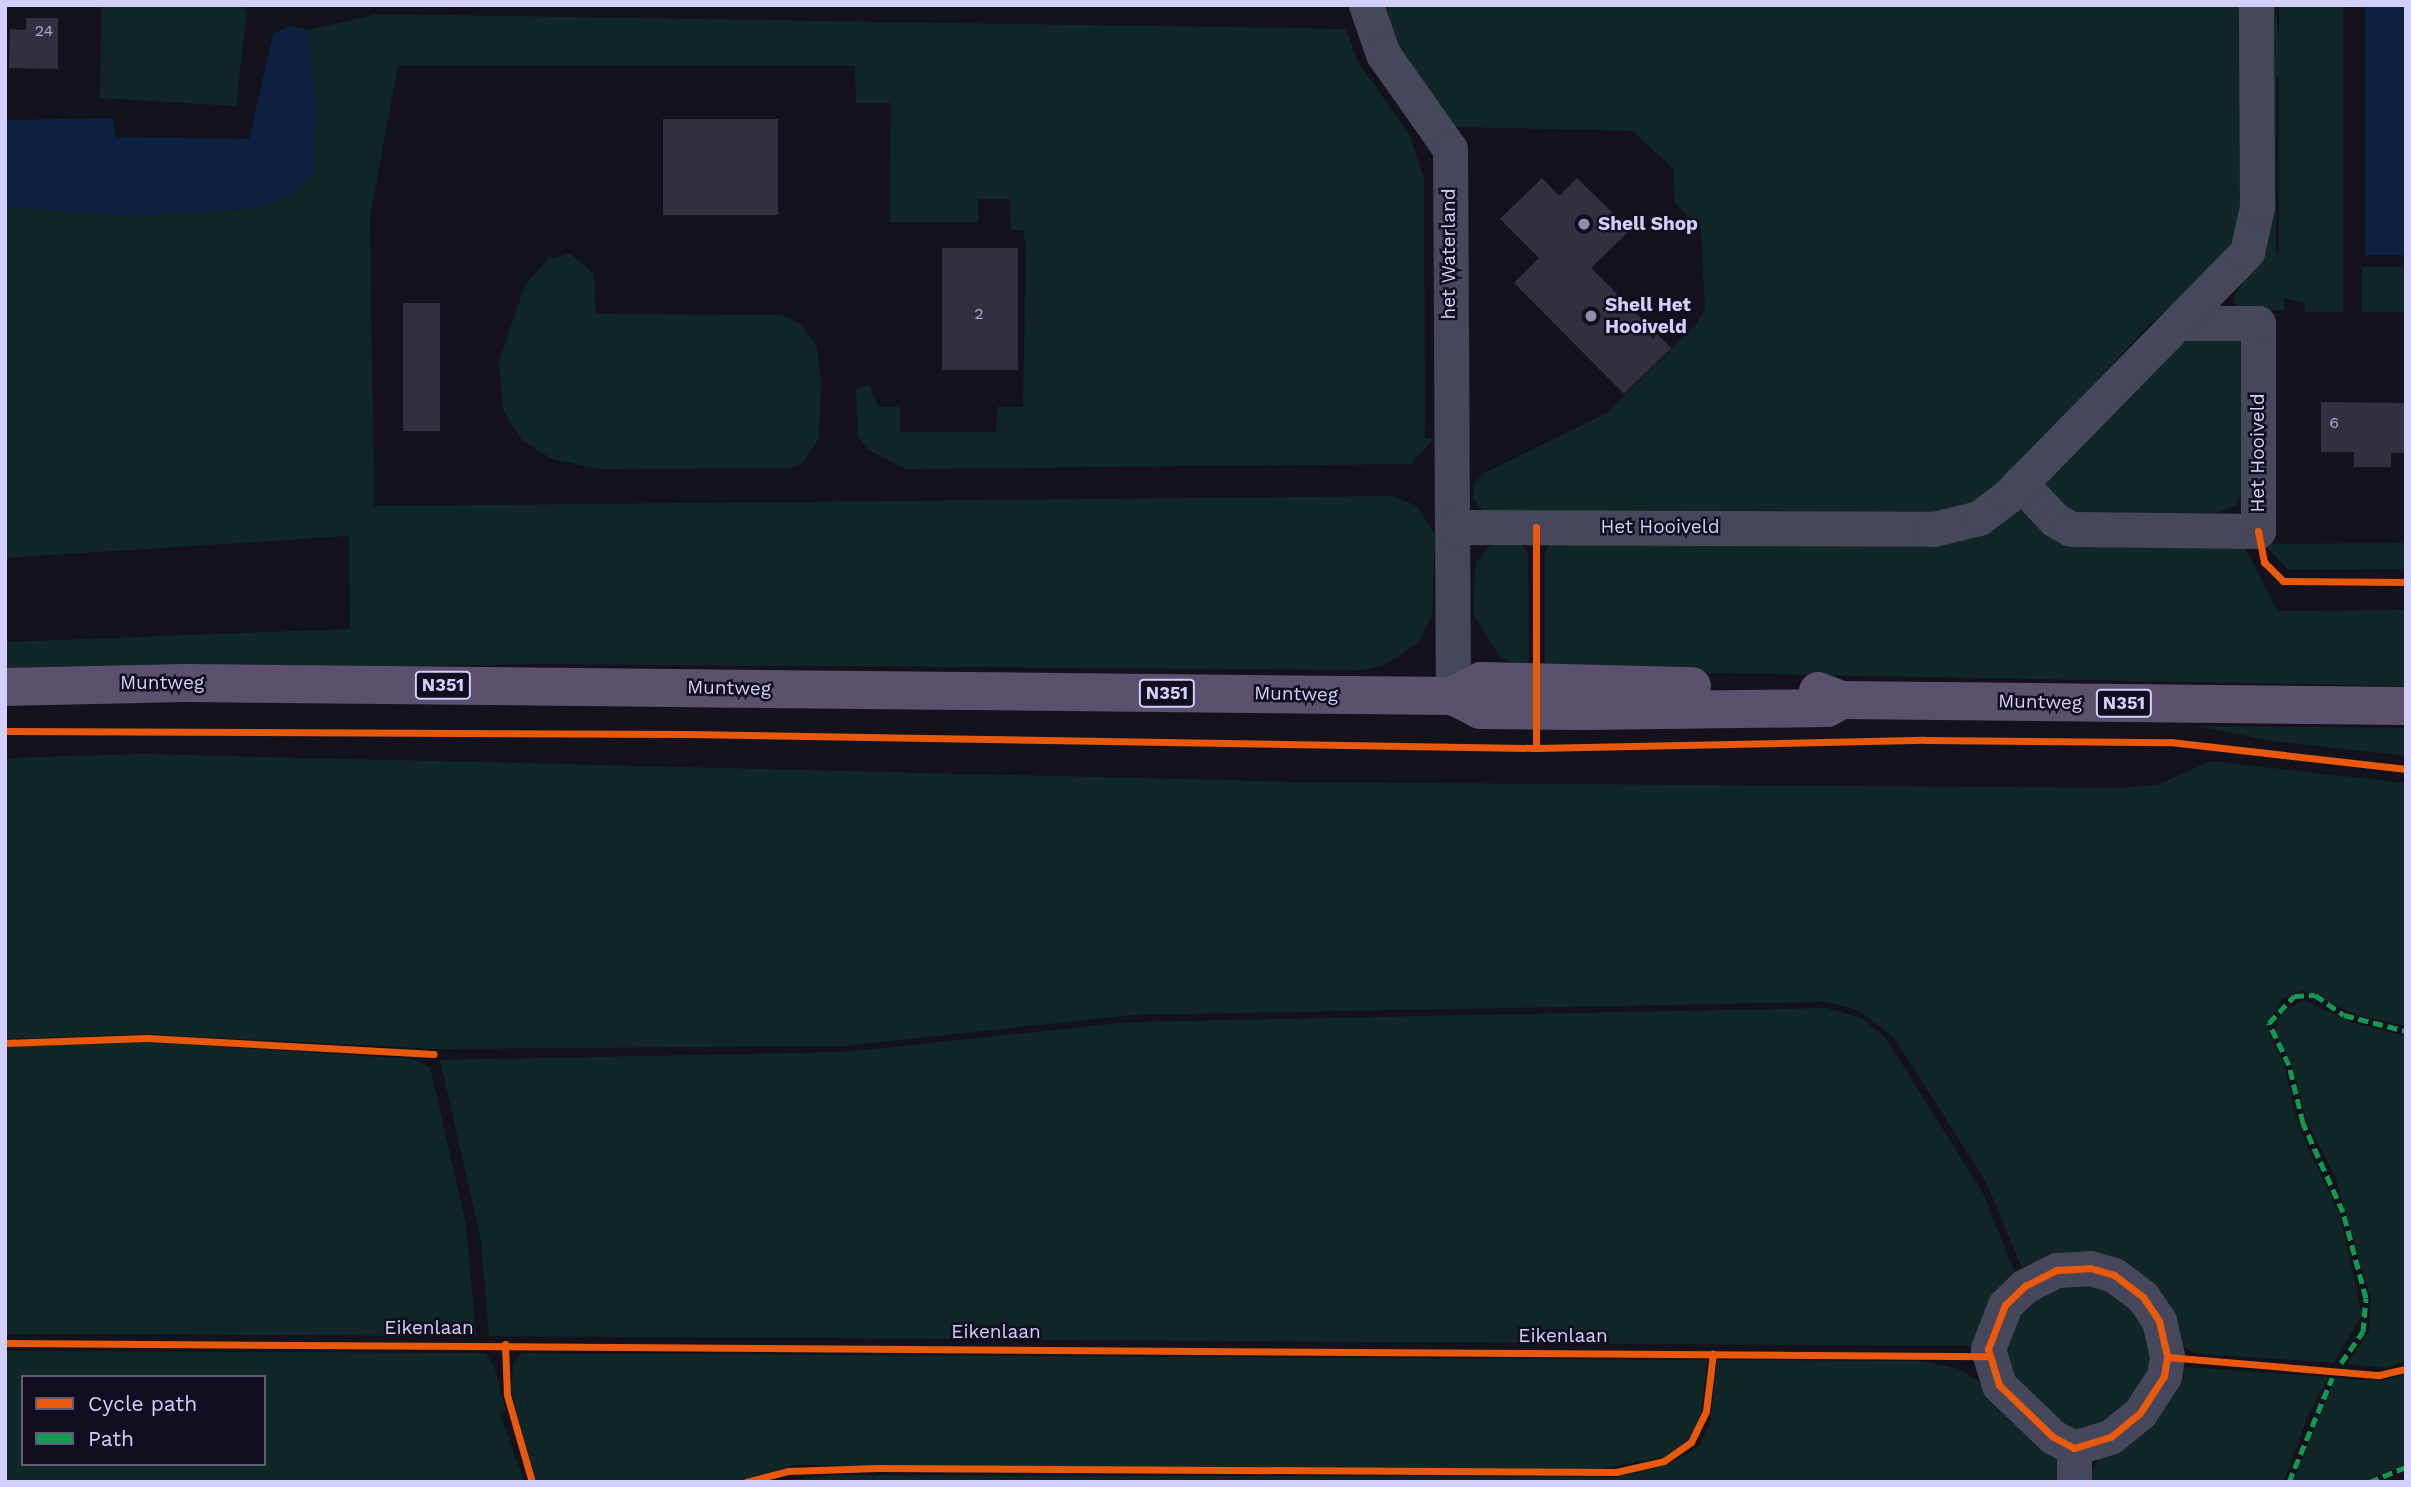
<!DOCTYPE html>
<html>
<head>
<meta charset="utf-8">
<style>
  body { margin:0 }
  #map { position:relative; width:2411px; height:1487px; overflow:hidden; background:#14121c; font-family:"Work Sans",sans-serif }
  div>[style] { position:absolute }
  [style*='--x'] { left:calc(var(--x)*1px); top:calc(var(--y)*1px); width:calc(var(--w)*1px); rotate:calc(var(--a)*1deg) }
  .green>* { inset:0; background:#112727; transform-origin:0 0 }
  .water>* { inset:0; background:#0f2140; transform-origin:0 0 }
  .building>* { inset:0; background:#32303e; transform-origin:0 0 }
  .street>* { height:35px; margin:-17.5px; padding:0 17.5px; transform-origin:17.5px; border-radius:17.5px; background:#47475c }
  .primary>* { height:38px; margin:-19px; padding:0 19px; transform-origin:19px; border-radius:19px; background:#5b516e }
  .quiet>* { height:5px; margin-top:-2.5px; transform-origin:0; background:repeating-linear-gradient(90deg,#139951 0 10px,transparent 0 15px) }
  .cycleway>* { height:7px; margin:-3.5px; padding:0 3.5px; transform-origin:3.5px; border-radius:3.5px; background:#e8590c }
  .dots>* { width:19px; height:19px; translate:-50% -50%; box-sizing:border-box; border:4px solid #110e20; border-radius:50% }
  span { translate:-50% -50%; white-space:nowrap; text-align:center; line-height:1.15; -webkit-text-stroke:5px #110e20; paint-order:stroke }
  .number-label { font-size:16px; color:#aba7cd }
  .number-label span { -webkit-text-stroke-width:0 }
  .shield-label span { padding:2px 5px; background:#110e20; border:2px solid; border-radius:5px; -webkit-text-stroke-width:0 }
  .shield-label { font-size:18px; color:#d3cffd; font-weight:700 }
  .poi-label { font-size:19px; color:#d3cffd; font-weight:700 }
  .left { translate:0 -50%; text-align:left }
  .street-label { font-size:19px; color:#d3cffd }
  .frame { position:absolute; inset:0; border:7px solid #d3cffd; pointer-events:none }
  .legend { position:absolute; left:21px; top:1375px; width:245px; height:91px; box-sizing:border-box; background:#110e20; border:2px solid #5f5b78; margin:0; padding:9px 12px; list-style:none; font-size:21px; color:#d3cffd }
  .legend li { display:flex; align-items:center; gap:14px; height:35px }
  .legend b { width:35px; border:2px solid #5f5b78 }
</style>
</head>
<body>
<div id="map">
  <div class="green">
    <i style="clip-path:polygon(101px 5px,240px 5px,247px 11px,236px 106px,100px 98px)"></i>
    <i style="clip-path:polygon(1387px 5px,2242px 5px,2240px 227px,2222px 261px,2149px 325px,1998px 487px,1956px 512px,1486px 514px,1473px 499px,1475px 482px,1484px 473px,1607px 413px,1696px 324px,1705px 310px,1701px 231px,1675px 202px,1673px 168px,1632px 131px,1455px 127px,1395px 43px)"></i>
    <i style="clip-path:polygon(evenodd,2270px 5px,2275px 5px,2279px 39px,2279px 5px,2343px 5px,2343px 312px,2305px 312px,2305px 303px,2284px 298px,2284px 311px,2239px 309px,2233px 299px,2250px 270px,2270px 5px,2276px 77px,2279px 77px,2279px 255px,2276px 254px,2276px 77px)"></i>
    <i style="clip-path:polygon(378px 14px,1346px 29px,1358px 62px,1409px 134px,1424px 179px,1425px 438px,1434px 439px,1411px 464px,905px 469px,869px 450px,858px 437px,856px 389px,869px 384px,878px 407px,900px 407px,900px 432px,996px 432px,997px 407px,1023px 407px,1026px 246px,1023px 230px,1011px 230px,1010px 199px,978px 199px,978px 222px,890px 222px,891px 103px,856px 103px,855px 66px,398px 66px,370px 217px,374px 506px,1393px 496px,1417px 506px,1435px 535px,1432px 615px,1419px 642px,1385px 665px,1362px 670px,541px 664px,5px 673px,5px 642px,350px 629px,349px 536px,5px 558px,5px 207px,130px 216px,258px 208px,317px 115px,308px 30px)"></i>
    <i style="clip-path:polygon(570px 254px,594px 274px,596px 314px,781px 315px,801px 324px,817px 347px,821px 382px,819px 438px,805px 461px,791px 468px,600px 469px,552px 459px,522px 440px,503px 410px,499px 362px,525px 285px,548px 259px)"></i>
    <i style="left:2362px;top:267px;width:44px;height:45px"></i>
    <i style="clip-path:polygon(2244px 337px,2241px 497px,2235px 506px,2215px 513px,2072px 516px,2043px 489px,2043px 481px,2179px 346px,2188px 340px)"></i>
    <i style="clip-path:polygon(2018px 508px,2243px 544px,2278px 611px,2406px 610px,2406px 686px,1545px 670px,1545px 552px,1550px 544px,1951px 542px,1977px 535px)"></i>
    <i style="clip-path:polygon(1519px 541px,1528px 552px,1529px 670px,1500px 657px,1473px 614px,1476px 562px,1490px 546px)"></i>
    <i style="clip-path:polygon(2406px 543px,2406px 569px,2288px 570px,2264px 544px)"></i>
    <i style="clip-path:polygon(2195px 726px,2406px 728px,2406px 756px,2272px 741px)"></i>
    <i style="clip-path:polygon(144px 754px,1301px 782px,2120px 788px,2157px 785px,2211px 761px,2406px 783px,2406px 1026px,2357px 1015px,2303px 990px,2282px 999px,2266px 1027px,2284px 1065px,2298px 1126px,2340px 1216px,2362px 1315px,2334px 1363px,2194px 1353px,2178px 1344px,2130px 1276px,2026px 1278px,1986px 1182px,1894px 1038px,1859px 1010px,1825px 1002px,1132px 1015px,845px 1046px,437px 1049px,147px 1034px,5px 1039px,5px 758px)"></i>
    <i style="clip-path:polygon(2304px 1000px,2353px 1023px,2406px 1036px,2406px 1361px,2387px 1368px,2347px 1364px,2369px 1332px,2371px 1300px,2335px 1176px,2306px 1120px,2291px 1061px,2275px 1034px,2281px 1013px)"></i>
    <i style="clip-path:polygon(1827px 1008px,1862px 1018px,1887px 1040px,1984px 1195px,2019px 1283px,1974px 1346px,489px 1336px,481px 1240px,440px 1060px,844px 1052px,1131px 1022px)"></i>
    <i style="clip-path:polygon(147px 1042px,413px 1059px,430px 1067px,466px 1224px,476px 1336px,5px 1334px,5px 1047px)"></i>
    <i style="clip-path:polygon(2089px 1276px,2148px 1314px,2153px 1383px,2083px 1436px,2027px 1400px,1998px 1347px,2015px 1303px)"></i>
    <i style="clip-path:polygon(evenodd,5px 1351px,486px 1353px,495px 1369px,506px 1412px,500px 1413px,524px 1482px,5px 1482px,5px 1351px,23px 1377px,264px 1377px,264px 1464px,23px 1464px,23px 1377px)"></i>
    <i style="clip-path:polygon(522px 1353px,1707px 1360px,1701px 1416px,1686px 1445px,1666px 1457px,1591px 1470px,796px 1465px,732px 1482px,533px 1482px,511px 1389px,513px 1363px)"></i>
    <i style="clip-path:polygon(1717px 1360px,1922px 1361px,1959px 1369px,1995px 1391px,2055px 1454px,2063px 1482px,768px 1482px,837px 1475px,1616px 1477px,1668px 1465px,1699px 1446px,1710px 1423px)"></i>
    <i style="clip-path:polygon(2185px 1367px,2329px 1377px,2308px 1415px,2284px 1482px,2086px 1482px,2103px 1451px,2170px 1375px)"></i>
    <i style="clip-path:polygon(2406px 1374px,2406px 1464px,2363px 1482px,2293px 1482px,2334px 1378px,2380px 1381px)"></i>
  </div>
  <div class="water">
    <i style="left:2365px;top:5px;width:41px;height:250px"></i>
    <i style="clip-path:polygon(290px 26px,308px 30px,317px 115px,314px 174px,293px 195px,258px 208px,130px 216px,5px 207px,5px 120px,113px 118px,116px 137px,249px 139px,273px 34px)"></i>
  </div>
  <div class="building">
    <i style="clip-path:polygon(26px 18px,58px 18px,58px 69px,9px 68px,10px 29px,26px 30px)"></i>
    <i style="left:663px;top:119px;width:115px;height:96px"></i>
    <i style="clip-path:polygon(1542px 178px,1559px 196px,1577px 178px,1630px 230px,1591px 268px,1671px 348px,1624px 394px,1514px 283px,1539px 258px,1500px 219px)"></i>
    <i style="left:942px;top:248px;width:76px;height:122px"></i>
    <i style="left:403px;top:303px;width:37px;height:128px"></i>
    <i style="clip-path:polygon(2321px 402px,2406px 403px,2406px 453px,2391px 453px,2391px 467px,2354px 467px,2354px 452px,2321px 452px)"></i>
  </div>
  <div class="street">
    <i style="--x:1366;--y:5;--w:52;--a:70.9"></i>
    <i style="--x:1383;--y:54;--w:116;--a:54.8"></i>
    <i style="--x:1450;--y:149;--w:547;--a:89.69"></i>
    <i style="--x:2020;--y:483;--w:51;--a:46.6"></i>
    <i style="--x:2055;--y:520;--w:18;--a:29"></i>
    <i style="--x:2071;--y:529;--w:187;--a:0.6"></i>
    <i style="--x:2258;--y:531;--w:208;--a:-90"></i>
    <i style="--x:2258;--y:323;--w:77;--a:180"></i>
    <i style="--x:1453;--y:527;--w:481;--a:0.2"></i>
    <i style="--x:1934;--y:529;--w:46;--a:-13.7"></i>
    <i style="--x:1979;--y:518;--w:36;--a:-37"></i>
    <i style="--x:2008;--y:496;--w:342;--a:-45.6"></i>
    <i style="--x:2247;--y:252;--w:46;--a:-77.5"></i>
    <i style="--x:2257;--y:207;--w:202;--a:-90.3"></i>
    <i style="--x:2090;--y:1268;--w:25;--a:16"></i>
    <i style="--x:2114;--y:1275;--w:36;--a:37"></i>
    <i style="--x:2143;--y:1297;--w:29;--a:56"></i>
    <i style="--x:2159;--y:1321;--w:37;--a:77"></i>
    <i style="--x:2167;--y:1357;--w:19;--a:99"></i>
    <i style="--x:2164;--y:1376;--w:44;--a:123"></i>
    <i style="--x:2140;--y:1413;--w:38;--a:141"></i>
    <i style="--x:2110;--y:1437;--w:38;--a:163"></i>
    <i style="--x:2074;--y:1448;--w:24;--a:-152"></i>
    <i style="--x:2053;--y:1437;--w:75;--a:-136.1"></i>
    <i style="--x:1999;--y:1385;--w:38;--a:-107"></i>
    <i style="--x:1988;--y:1349;--w:47;--a:-68.9"></i>
    <i style="--x:2005;--y:1305;--w:28;--a:-44"></i>
    <i style="--x:2025;--y:1286;--w:36;--a:-27"></i>
    <i style="--x:2057;--y:1270;--w:33;--a:-3"></i>
    <i style="--x:2074;--y:1482;--w:34;--a:-90"></i>
  </div>
  <div class="primary">
    <i style="--x:5;--y:687;--w:181;--a:-1.3"></i>
    <i style="--x:186;--y:683;--w:1267;--a:0.59"></i>
    <i style="--x:1453;--y:696;--w:30;--a:27"></i>
    <i style="--x:1480;--y:710;--w:105;--a:0.5"></i>
    <i style="--x:1585;--y:711;--w:242;--a:-0.7"></i>
    <i style="--x:1827;--y:708;--w:17;--a:-28"></i>
    <i style="--x:1818;--y:691;--w:26;--a:21"></i>
    <i style="--x:1842;--y:700;--w:564;--a:0.61"></i>
    <i style="--x:1453;--y:696;--w:32;--a:-28"></i>
    <i style="--x:1481;--y:681;--w:211;--a:1.4"></i>
  </div>
  <div class="quiet">
    <i style="--x:2341;--y:1363;--w:38;--a:-55"></i>
    <i style="--x:2363;--y:1332;--w:34;--a:-85"></i>
    <i style="--x:2366;--y:1298;--w:89;--a:-105"></i>
    <i style="--x:2343;--y:1212;--w:98;--a:-114.2"></i>
    <i style="--x:2303;--y:1123;--w:60;--a:-103.6"></i>
    <i style="--x:2289;--y:1065;--w:47;--a:-115.5"></i>
    <i style="--x:2269;--y:1023;--w:37;--a:-47"></i>
    <i style="--x:2294;--y:996;--w:21;--a:-3"></i>
    <i style="--x:2315;--y:995;--w:35;--a:35"></i>
    <i style="--x:2344;--y:1015;--w:64;--a:14.5"></i>
    <i style="--x:2289;--y:1482;--w:113;--a:-67.5"></i>
    <i style="--x:2369;--y:1482;--w:40;--a:-22"></i>
  </div>
  <div class="cycleway">
    <i style="--x:2258;--y:531;--w:32;--a:79"></i>
    <i style="--x:2264;--y:562;--w:27;--a:45"></i>
    <i style="--x:2283;--y:581;--w:123;--a:0.5"></i>
    <i style="--x:5;--y:731;--w:683;--a:0.25"></i>
    <i style="--x:688;--y:734;--w:848;--a:0.95"></i>
    <i style="--x:1536;--y:748;--w:389;--a:-1.2"></i>
    <i style="--x:1925;--y:740;--w:245;--a:0.5"></i>
    <i style="--x:2170;--y:742;--w:238;--a:6.5"></i>
    <i style="--x:1536;--y:748;--w:221;--a:-90"></i>
    <i style="--x:5;--y:1043;--w:142;--a:-2"></i>
    <i style="--x:147;--y:1038;--w:287;--a:3.2"></i>
    <i style="--x:2090;--y:1268;--w:25;--a:16"></i>
    <i style="--x:2114;--y:1275;--w:36;--a:37"></i>
    <i style="--x:2143;--y:1297;--w:29;--a:56"></i>
    <i style="--x:2159;--y:1321;--w:37;--a:77"></i>
    <i style="--x:2167;--y:1357;--w:19;--a:99"></i>
    <i style="--x:2164;--y:1376;--w:44;--a:123"></i>
    <i style="--x:2140;--y:1413;--w:38;--a:141"></i>
    <i style="--x:2110;--y:1437;--w:38;--a:163"></i>
    <i style="--x:2074;--y:1448;--w:24;--a:-152"></i>
    <i style="--x:2053;--y:1437;--w:75;--a:-136.1"></i>
    <i style="--x:1999;--y:1385;--w:38;--a:-107"></i>
    <i style="--x:1988;--y:1349;--w:47;--a:-68.9"></i>
    <i style="--x:2005;--y:1305;--w:28;--a:-44"></i>
    <i style="--x:2025;--y:1286;--w:36;--a:-27"></i>
    <i style="--x:2057;--y:1270;--w:33;--a:-3"></i>
    <i style="--x:5;--y:1343;--w:1982;--a:0.38"></i>
    <i style="--x:505;--y:1344;--w:51;--a:87.8"></i>
    <i style="--x:507;--y:1395;--w:91;--a:74"></i>
    <i style="--x:2167;--y:1357;--w:213;--a:4.9"></i>
    <i style="--x:2379;--y:1375;--w:28;--a:-13"></i>
    <i style="--x:746;--y:1482;--w:43;--a:-14.7"></i>
    <i style="--x:788;--y:1471;--w:89;--a:-1.9"></i>
    <i style="--x:877;--y:1468;--w:739;--a:0.31"></i>
    <i style="--x:1616;--y:1472;--w:49;--a:-12.9"></i>
    <i style="--x:1664;--y:1461;--w:33;--a:-35"></i>
    <i style="--x:1691;--y:1442;--w:34;--a:-64"></i>
    <i style="--x:1706;--y:1411;--w:58;--a:-83.1"></i>
  </div>
  <div class="dots">
    <i style="left:1584px;top:224px;background:#908dae"></i>
    <i style="left:1591px;top:316px;background:#908dae"></i>
  </div>
  <div class="number-label">
    <span style="left:44px;top:31px">24</span>
    <span style="left:979px;top:314px">2</span>
    <span style="left:2334px;top:423px">6</span>
  </div>
  <div class="shield-label">
    <span style="left:443px;top:685px">N351</span>
    <span style="left:1167px;top:693px">N351</span>
    <span style="left:2124px;top:703px">N351</span>
  </div>
  <div class="poi-label">
    <span class="left" style="left:1598px;top:224px">Shell Shop</span>
    <span class="left" style="left:1605px;top:316px">Shell Het<br>Hooiveld</span>
  </div>
  <div class="street-label">
    <span style="left:1449px;top:254px;rotate:-90deg">het Waterland</span>
    <span style="left:2258px;top:453px;rotate:-90deg">Het Hooiveld</span>
    <span style="left:1660px;top:527px">Het Hooiveld</span>
    <span style="left:162px;top:683px">Muntweg</span>
    <span style="left:729px;top:688px;rotate:1deg">Muntweg</span>
    <span style="left:1296px;top:694px;rotate:1deg">Muntweg</span>
    <span style="left:2040px;top:702px;rotate:1deg">Muntweg</span>
    <span style="left:429px;top:1328px">Eikenlaan</span>
    <span style="left:996px;top:1332px">Eikenlaan</span>
    <span style="left:1563px;top:1336px">Eikenlaan</span>
  </div>
  <div class="frame"></div>
  <ul class="legend">
  <li><b style="height:9px;background:#e8590c"></b>Cycle path</li>
  <li><b style="height:9px;background:#139951"></b>Path</li>
  </ul>
</div>
</body>
</html>
